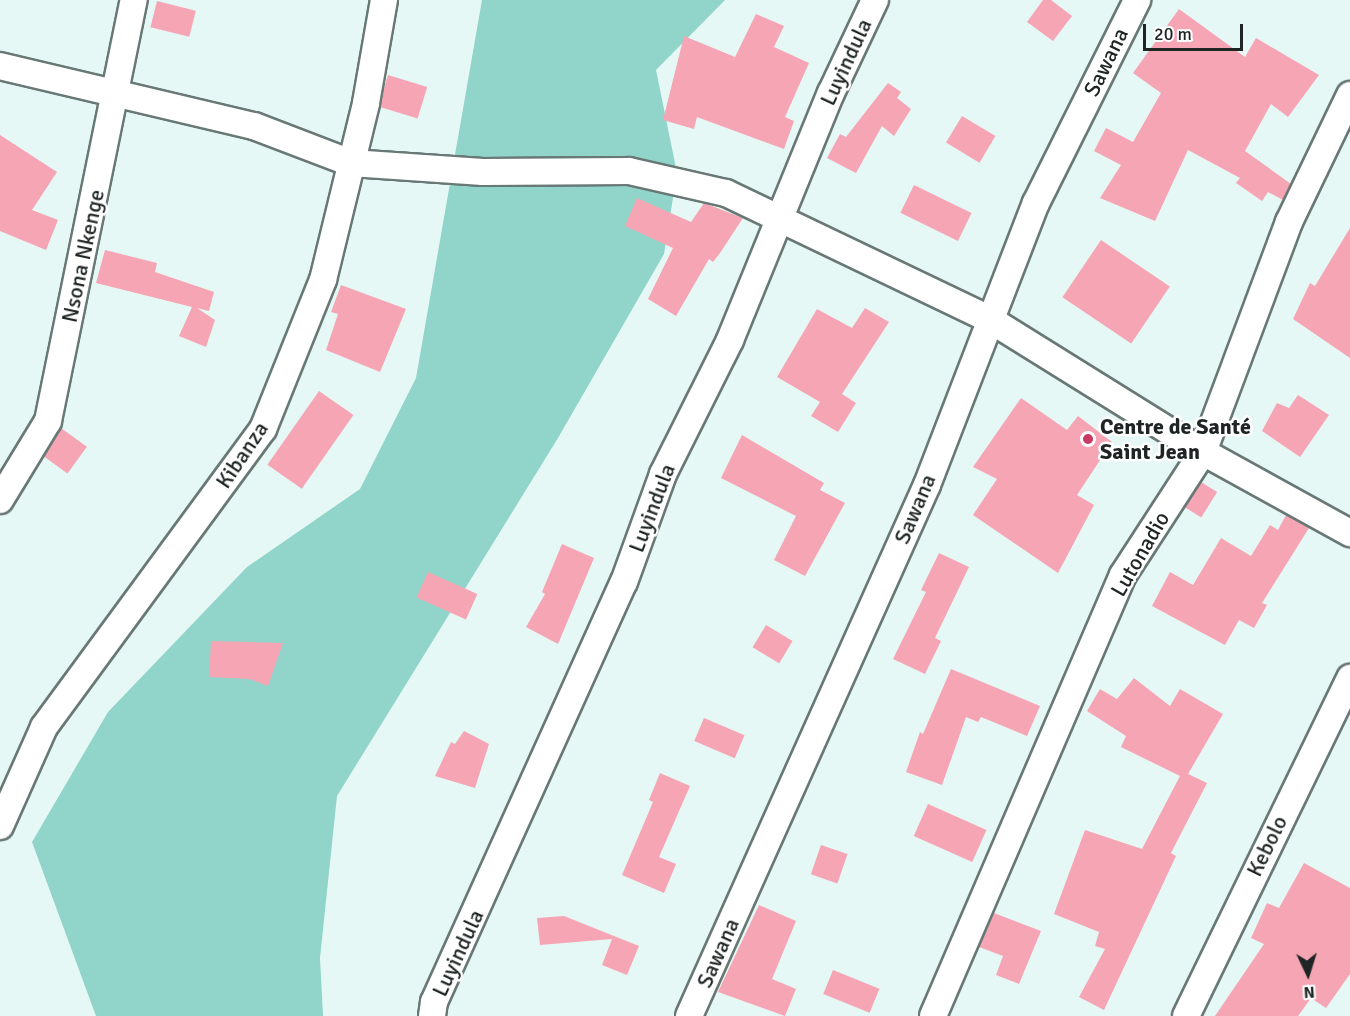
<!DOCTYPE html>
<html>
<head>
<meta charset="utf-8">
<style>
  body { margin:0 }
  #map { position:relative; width:1350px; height:1016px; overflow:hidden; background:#e6f8f5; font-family:Signika,sans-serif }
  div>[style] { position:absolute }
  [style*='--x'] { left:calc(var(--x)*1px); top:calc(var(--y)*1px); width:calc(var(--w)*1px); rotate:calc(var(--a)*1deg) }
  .green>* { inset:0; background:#90d4ca }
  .building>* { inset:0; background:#f6a5b4; transform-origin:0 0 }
  .roads { filter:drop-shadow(2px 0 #687875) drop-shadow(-2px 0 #687875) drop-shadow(0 2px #687875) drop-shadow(0 -2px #687875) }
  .minor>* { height:26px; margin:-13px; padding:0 13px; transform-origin:13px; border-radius:13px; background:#fff }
  .dots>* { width:16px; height:16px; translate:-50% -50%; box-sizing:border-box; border:3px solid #fff; border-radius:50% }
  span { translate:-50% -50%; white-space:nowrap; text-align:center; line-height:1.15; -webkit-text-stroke:5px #fff; paint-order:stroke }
  .street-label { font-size:22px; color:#1f2524 }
  .poi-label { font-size:22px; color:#1f2524; font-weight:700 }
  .left { translate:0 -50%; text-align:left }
  .north { position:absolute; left:1278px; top:944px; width:60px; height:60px; -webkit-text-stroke:4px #fff; paint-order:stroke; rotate:176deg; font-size:16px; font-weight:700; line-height:24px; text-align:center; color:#1f2524 }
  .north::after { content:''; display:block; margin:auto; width:21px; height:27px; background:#1f2524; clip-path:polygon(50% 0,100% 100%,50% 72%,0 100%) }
  .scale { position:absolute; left:1143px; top:24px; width:100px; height:27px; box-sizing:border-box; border:3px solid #1f2524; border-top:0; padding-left:8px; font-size:18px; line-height:21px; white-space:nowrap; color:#1f2524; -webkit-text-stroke:4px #fff; paint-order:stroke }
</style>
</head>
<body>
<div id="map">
  <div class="green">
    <i style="clip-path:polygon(482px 0,725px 0,656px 70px,677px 173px,664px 254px,558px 438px,337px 796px,320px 958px,323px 1016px,96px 1016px,32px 842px,108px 712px,247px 567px,360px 489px,416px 378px)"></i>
  </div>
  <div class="building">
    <i style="clip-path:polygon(1043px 0,1051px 0,1072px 16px,1053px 41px,1027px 22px)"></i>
    <i style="left:157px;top:1px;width:40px;height:27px;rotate:14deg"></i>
    <i style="clip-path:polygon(1179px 9px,1245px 57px,1256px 38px,1319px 75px,1288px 117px,1271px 104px,1245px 151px,1291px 184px,1283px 200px,1268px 192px,1262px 201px,1236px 183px,1240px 178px,1188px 150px,1155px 221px,1100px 198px,1121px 165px,1094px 151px,1106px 128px,1133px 142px,1161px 93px,1133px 73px)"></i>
    <i style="clip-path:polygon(756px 14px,784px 26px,774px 47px,809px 63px,785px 117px,794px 121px,784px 149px,697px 117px,694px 129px,663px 120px,684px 36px,735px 57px)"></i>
    <i style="left:388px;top:75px;width:41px;height:33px;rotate:17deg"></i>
    <i style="clip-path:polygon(888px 83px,901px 92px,897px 98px,911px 109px,894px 136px,882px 126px,856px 173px,827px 158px,840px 134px,846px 137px)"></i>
    <i style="left:962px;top:116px;width:39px;height:31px;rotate:31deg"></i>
    <i style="clip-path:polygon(0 135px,57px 172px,32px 210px,58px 220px,46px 250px,0 231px)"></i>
    <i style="left:914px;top:185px;width:64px;height:31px;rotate:26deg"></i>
    <i style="clip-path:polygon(637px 198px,691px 222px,704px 203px,743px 218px,720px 253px,713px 262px,709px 259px,676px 316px,648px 299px,673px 248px,625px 226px)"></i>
    <i style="clip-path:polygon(1350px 228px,1350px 358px,1293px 319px,1310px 283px,1315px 286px)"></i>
    <i style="left:1101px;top:240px;width:83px;height:69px;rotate:34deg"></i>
    <i style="clip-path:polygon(105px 250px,157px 263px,155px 272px,214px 292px,209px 311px,197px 308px,215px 320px,206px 347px,179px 336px,192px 307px,96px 283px)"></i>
    <i style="clip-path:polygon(341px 285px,406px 309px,380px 372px,326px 350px,338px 314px,331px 312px)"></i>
    <i style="clip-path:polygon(865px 308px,889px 322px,842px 394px,856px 403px,838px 432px,811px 416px,820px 402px,777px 377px,817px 309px,852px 328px)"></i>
    <i style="left:319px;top:391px;width:42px;height:90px;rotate:35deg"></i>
    <i style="clip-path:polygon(1298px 395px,1329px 415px,1300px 457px,1262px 431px,1277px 403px,1289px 408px)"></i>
    <i style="clip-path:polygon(1021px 398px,1067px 430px,1078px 416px,1112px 442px,1077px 495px,1094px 505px,1058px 573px,973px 515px,997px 479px,973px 467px)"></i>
    <i style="left:61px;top:428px;width:32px;height:33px;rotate:36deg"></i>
    <i style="clip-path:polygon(742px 435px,824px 483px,820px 490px,845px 503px,805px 576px,774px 560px,796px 516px,721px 478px)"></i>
    <i style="left:1201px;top:482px;width:19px;height:30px;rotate:32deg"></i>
    <i style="clip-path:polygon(1286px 515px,1309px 528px,1262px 603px,1267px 605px,1254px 628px,1239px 620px,1225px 645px,1152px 606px,1170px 572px,1193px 585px,1221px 538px,1251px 556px,1270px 525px,1278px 530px)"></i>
    <i style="clip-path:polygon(562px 544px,594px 558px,558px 644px,526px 627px,545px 594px,542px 592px)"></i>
    <i style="clip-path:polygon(939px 553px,969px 567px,935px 638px,941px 641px,925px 674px,893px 659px,926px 592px,921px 590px)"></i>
    <i style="left:428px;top:572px;width:54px;height:28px;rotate:24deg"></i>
    <i style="left:766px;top:625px;width:31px;height:26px;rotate:31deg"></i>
    <i style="clip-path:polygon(211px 641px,283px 643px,268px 686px,249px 679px,209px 677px)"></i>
    <i style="clip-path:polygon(951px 669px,1040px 706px,1027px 736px,981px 717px,978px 722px,966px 717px,942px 785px,906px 772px,920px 732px,923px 734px)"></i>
    <i style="clip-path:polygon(1134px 678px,1170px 706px,1180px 689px,1223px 714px,1188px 774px,1207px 783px,1171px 853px,1176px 856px,1104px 1010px,1079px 997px,1105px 949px,1095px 946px,1099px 932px,1054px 914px,1085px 830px,1142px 849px,1180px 776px,1121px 747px,1126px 736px,1087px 711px,1100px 689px,1117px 699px)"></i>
    <i style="left:704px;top:718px;width:44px;height:25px;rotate:23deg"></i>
    <i style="clip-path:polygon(464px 731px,489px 744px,475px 788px,435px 776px,451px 742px,455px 744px)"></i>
    <i style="clip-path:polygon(660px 773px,690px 786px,659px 857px,676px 864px,664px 893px,622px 875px,653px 802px,649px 800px)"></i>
    <i style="left:928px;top:804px;width:64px;height:35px;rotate:24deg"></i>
    <i style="left:821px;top:845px;width:28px;height:31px;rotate:19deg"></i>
    <i style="clip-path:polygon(1304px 863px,1350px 888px,1350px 974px,1326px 1008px,1311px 998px,1298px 1016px,1215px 1016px,1264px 944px,1251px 938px,1267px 903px,1279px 908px)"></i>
    <i style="clip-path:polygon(759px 905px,796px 921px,772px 979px,796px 989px,785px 1016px,718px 992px)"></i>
    <i style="clip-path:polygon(994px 913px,1041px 931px,1019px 984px,996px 975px,1003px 956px,979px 947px)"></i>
    <i style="clip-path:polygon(564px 916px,639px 946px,627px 975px,602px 965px,612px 939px,540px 945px,537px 918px)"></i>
    <i style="left:833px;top:970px;width:50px;height:26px;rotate:22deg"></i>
  </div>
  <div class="roads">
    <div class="minor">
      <i style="--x:0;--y:66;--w:261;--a:13.3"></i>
      <i style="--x:254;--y:126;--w:104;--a:20.9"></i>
      <i style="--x:351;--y:163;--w:132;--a:3.9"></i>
      <i style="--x:483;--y:172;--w:146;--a:-0.4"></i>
      <i style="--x:629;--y:171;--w:99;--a:12.8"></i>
      <i style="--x:726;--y:193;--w:292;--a:25.6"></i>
      <i style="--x:989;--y:319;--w:252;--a:31.9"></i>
      <i style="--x:1203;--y:452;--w:168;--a:28.9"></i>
      <i style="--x:0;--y:500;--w:92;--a:-58.7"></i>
      <i style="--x:48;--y:421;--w:430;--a:-78.5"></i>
      <i style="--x:0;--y:826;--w:108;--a:-66"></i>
      <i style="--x:44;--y:727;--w:370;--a:-53.7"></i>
      <i style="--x:263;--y:429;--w:161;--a:-68.1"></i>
      <i style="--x:323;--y:280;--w:182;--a:-76.3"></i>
      <i style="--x:366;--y:103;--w:105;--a:-80.1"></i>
      <i style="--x:432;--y:1016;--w:14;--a:-82"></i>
      <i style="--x:434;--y:1002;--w:461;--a:-65.7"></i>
      <i style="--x:624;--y:582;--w:115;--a:-70.1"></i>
      <i style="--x:663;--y:474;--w:150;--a:-63.4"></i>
      <i style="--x:730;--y:340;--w:267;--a:-67.8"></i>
      <i style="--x:831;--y:93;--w:103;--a:-64.7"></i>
      <i style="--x:689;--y:1016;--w:582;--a:-65.86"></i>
      <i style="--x:927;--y:485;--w:302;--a:-68.9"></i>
      <i style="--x:1036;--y:203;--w:227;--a:-63.5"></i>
      <i style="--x:933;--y:1016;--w:480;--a:-66.7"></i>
      <i style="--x:1123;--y:575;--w:147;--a:-57"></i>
      <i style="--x:1203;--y:452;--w:246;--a:-69.5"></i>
      <i style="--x:1289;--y:222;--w:141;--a:-64.3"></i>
      <i style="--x:1186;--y:1016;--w:376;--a:-64.1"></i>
    </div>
  </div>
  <div class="dots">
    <i style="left:1088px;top:439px;background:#c83a64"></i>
  </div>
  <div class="street-label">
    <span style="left:846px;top:62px;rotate:-65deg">Luyindula</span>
    <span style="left:1106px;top:62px;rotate:-64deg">Sawana</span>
    <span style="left:83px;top:256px;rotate:-78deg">Nsona Nkenge</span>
    <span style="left:242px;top:455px;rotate:-56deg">Kibanza</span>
    <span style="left:652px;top:508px;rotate:-69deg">Luyindula</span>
    <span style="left:915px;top:509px;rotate:-67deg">Sawana</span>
    <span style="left:1140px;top:554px;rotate:-60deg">Lutonadio</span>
    <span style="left:1267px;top:846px;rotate:-64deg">Kebolo</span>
    <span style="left:458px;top:953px;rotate:-65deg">Luyindula</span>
    <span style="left:718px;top:953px;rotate:-66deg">Sawana</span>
  </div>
  <div class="poi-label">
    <span class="left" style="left:1100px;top:439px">Centre de Santé<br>Saint Jean</span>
  </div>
  <div class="north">N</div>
  <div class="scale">20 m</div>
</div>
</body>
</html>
